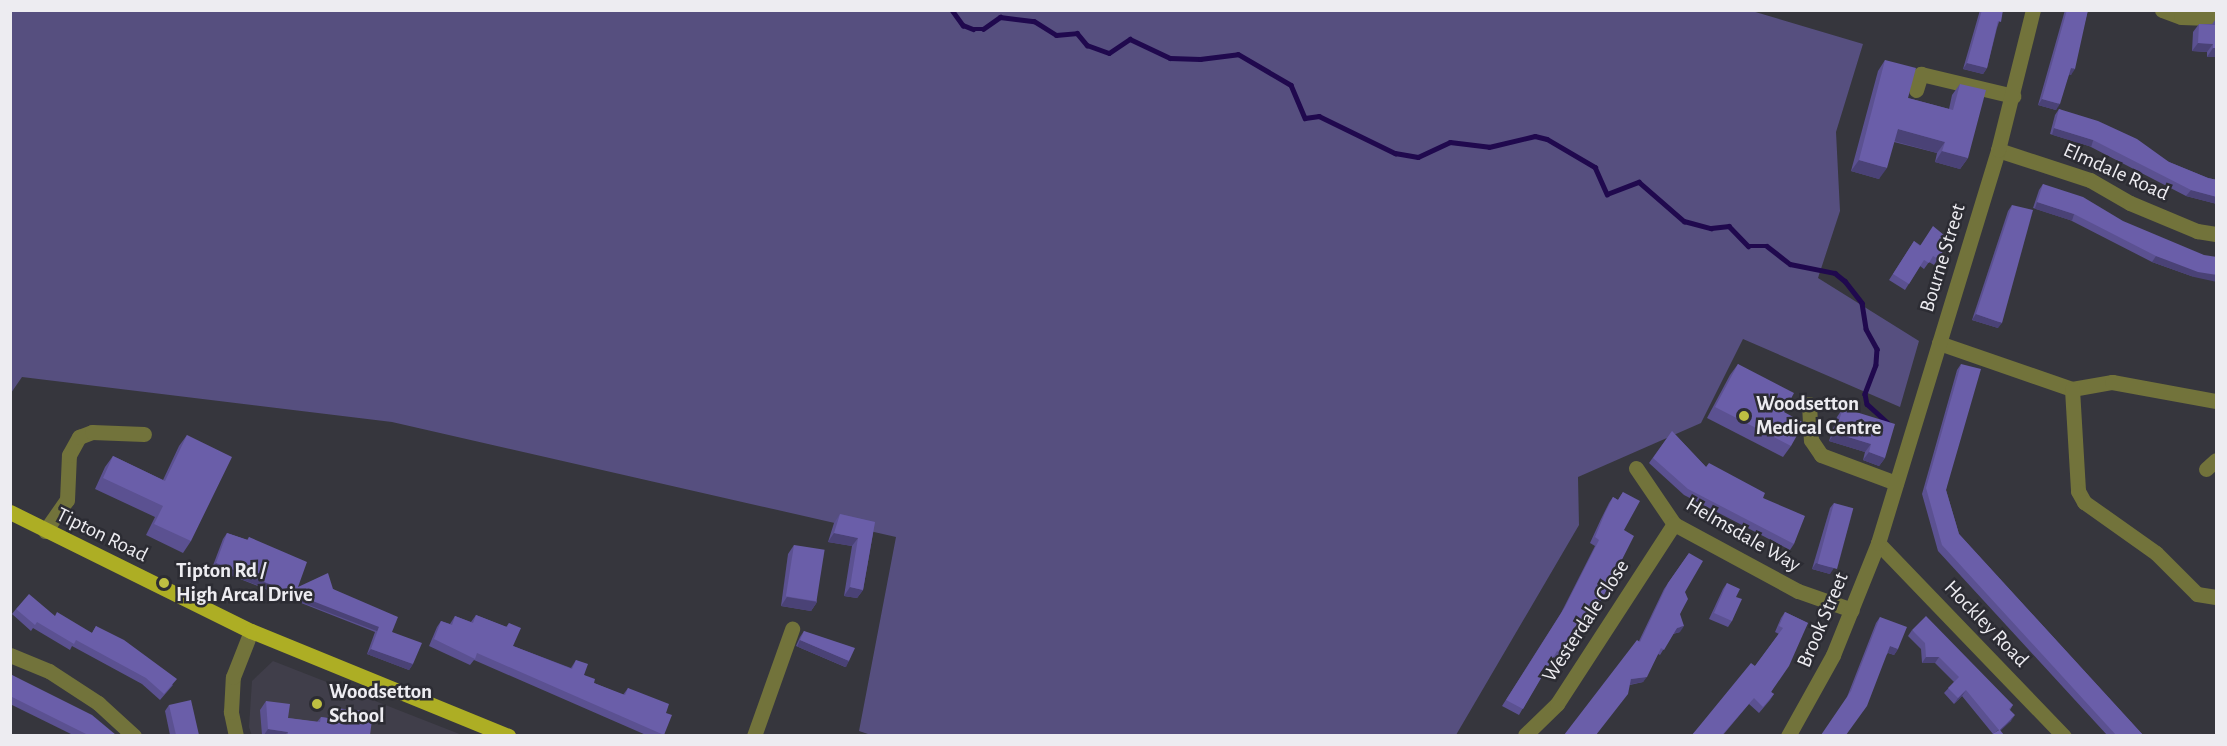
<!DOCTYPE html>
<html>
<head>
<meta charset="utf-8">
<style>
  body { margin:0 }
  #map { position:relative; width:2227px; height:746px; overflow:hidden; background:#36363d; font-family:"Alegreya Sans",sans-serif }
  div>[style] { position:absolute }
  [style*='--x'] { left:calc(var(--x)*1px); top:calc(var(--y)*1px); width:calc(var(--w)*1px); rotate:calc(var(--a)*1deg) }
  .built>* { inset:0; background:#403e4a }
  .green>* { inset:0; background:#564f7f }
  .stream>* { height:4.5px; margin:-2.25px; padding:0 2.25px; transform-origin:2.25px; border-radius:2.25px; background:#20094e }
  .minor>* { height:15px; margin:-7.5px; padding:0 7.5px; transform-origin:7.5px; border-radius:7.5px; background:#72733b }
  .major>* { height:15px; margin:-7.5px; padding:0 7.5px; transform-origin:7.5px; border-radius:7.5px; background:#adae24 }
  .wall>* { inset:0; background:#5b5191 }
  .shaded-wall>* { inset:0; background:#4a4276; transform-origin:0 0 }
  .building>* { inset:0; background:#6a5ea9; transform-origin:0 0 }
  .dots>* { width:16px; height:16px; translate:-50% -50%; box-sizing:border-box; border:3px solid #2c2c33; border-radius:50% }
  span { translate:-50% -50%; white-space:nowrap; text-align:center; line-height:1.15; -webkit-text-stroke:5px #2c2c33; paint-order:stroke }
  .street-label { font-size:21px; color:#edecf1 }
  .poi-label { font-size:21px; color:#edecf1; font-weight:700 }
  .left { translate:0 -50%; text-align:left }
  .frame { position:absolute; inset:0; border:12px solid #edecf1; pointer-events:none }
</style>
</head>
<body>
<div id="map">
  <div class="built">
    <i style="clip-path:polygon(273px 661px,462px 735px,252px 736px,249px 727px,252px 681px)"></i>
  </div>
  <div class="green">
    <i style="clip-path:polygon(10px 11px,1752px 11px,1863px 44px,1836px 132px,1840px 211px,1818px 278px,1919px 341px,1900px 407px,1743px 339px,1701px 423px,1578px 477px,1579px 525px,1456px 735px,871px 735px,859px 731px,896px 537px,392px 422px,22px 377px,11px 393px)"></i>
  </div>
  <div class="stream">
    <i style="--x:952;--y:10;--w:19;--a:54"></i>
    <i style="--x:963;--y:25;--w:11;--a:22"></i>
    <i style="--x:973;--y:29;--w:10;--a:0"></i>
    <i style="--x:983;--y:29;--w:21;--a:-35"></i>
    <i style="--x:1000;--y:17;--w:34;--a:7"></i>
    <i style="--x:1034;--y:21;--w:26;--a:32"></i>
    <i style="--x:1056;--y:35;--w:21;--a:-5"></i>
    <i style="--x:1077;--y:33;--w:16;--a:50"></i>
    <i style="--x:1087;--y:45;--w:23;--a:20"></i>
    <i style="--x:1109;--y:53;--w:25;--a:-34"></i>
    <i style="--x:1130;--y:39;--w:44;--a:25.4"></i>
    <i style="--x:1170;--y:58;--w:30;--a:2"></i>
    <i style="--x:1200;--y:59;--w:38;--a:-7"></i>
    <i style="--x:1238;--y:54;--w:61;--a:30.3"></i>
    <i style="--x:1291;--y:85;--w:36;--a:67"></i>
    <i style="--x:1305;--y:118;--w:14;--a:-8"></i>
    <i style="--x:1319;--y:116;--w:85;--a:26"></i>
    <i style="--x:1395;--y:153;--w:23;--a:10"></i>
    <i style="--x:1418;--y:157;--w:35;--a:-25"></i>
    <i style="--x:1450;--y:142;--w:39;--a:7"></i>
    <i style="--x:1489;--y:147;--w:47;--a:-13.4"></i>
    <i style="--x:1535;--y:136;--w:12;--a:14"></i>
    <i style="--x:1547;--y:139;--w:56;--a:30.3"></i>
    <i style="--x:1595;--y:167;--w:30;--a:66"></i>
    <i style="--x:1607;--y:194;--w:34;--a:-21"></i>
    <i style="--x:1639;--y:182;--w:60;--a:40.9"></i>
    <i style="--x:1684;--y:221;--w:28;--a:15"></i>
    <i style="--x:1711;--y:228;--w:18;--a:-6"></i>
    <i style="--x:1729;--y:226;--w:28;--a:46"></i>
    <i style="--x:1748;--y:246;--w:19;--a:0"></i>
    <i style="--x:1767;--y:246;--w:29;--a:38"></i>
    <i style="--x:1790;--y:264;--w:46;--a:11.3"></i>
    <i style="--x:1835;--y:273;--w:13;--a:39"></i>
    <i style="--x:1845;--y:281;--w:28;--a:52"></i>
    <i style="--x:1862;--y:303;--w:26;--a:81"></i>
    <i style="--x:1866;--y:329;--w:23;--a:61"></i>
    <i style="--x:1877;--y:349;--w:16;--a:94"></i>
    <i style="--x:1876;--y:365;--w:31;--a:111"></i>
    <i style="--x:1865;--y:394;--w:10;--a:79"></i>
    <i style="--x:1867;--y:404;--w:28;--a:42"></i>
  </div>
  <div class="minor">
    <i style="--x:2162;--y:10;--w:20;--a:20"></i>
    <i style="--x:2181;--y:17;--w:35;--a:2"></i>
    <i style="--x:1916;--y:90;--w:17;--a:-73"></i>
    <i style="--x:1921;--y:74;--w:95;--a:13.4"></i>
    <i style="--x:1998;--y:150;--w:97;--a:18.1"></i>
    <i style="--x:2090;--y:180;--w:46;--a:29.9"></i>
    <i style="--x:2130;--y:203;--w:73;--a:22.7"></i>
    <i style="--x:2197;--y:231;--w:19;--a:9"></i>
    <i style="--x:1939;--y:343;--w:141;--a:19.1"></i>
    <i style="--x:2072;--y:389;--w:41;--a:-9.9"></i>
    <i style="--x:2112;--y:382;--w:106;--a:10.4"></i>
    <i style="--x:2072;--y:389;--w:102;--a:86.6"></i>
    <i style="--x:2078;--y:491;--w:13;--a:61"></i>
    <i style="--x:2084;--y:502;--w:88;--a:35.3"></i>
    <i style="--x:2156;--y:553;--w:58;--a:45"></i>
    <i style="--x:2197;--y:594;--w:19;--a:9"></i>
    <i style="--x:1809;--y:404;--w:36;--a:87"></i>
    <i style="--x:1811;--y:440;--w:18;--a:56"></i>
    <i style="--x:1821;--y:455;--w:80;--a:20.5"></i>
    <i style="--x:1636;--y:468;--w:68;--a:55.8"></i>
    <i style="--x:1674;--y:524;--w:141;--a:28.4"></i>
    <i style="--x:1798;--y:591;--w:57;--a:19.4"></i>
    <i style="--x:2206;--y:469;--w:13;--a:-42"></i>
    <i style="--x:45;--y:531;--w:38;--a:-55"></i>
    <i style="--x:67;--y:500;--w:45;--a:-87.5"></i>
    <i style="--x:69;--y:455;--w:21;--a:-61"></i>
    <i style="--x:79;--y:437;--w:14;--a:-21"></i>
    <i style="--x:92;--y:432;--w:52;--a:2.2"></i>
    <i style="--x:1878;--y:543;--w:268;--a:46.1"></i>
    <i style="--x:10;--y:655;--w:42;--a:22.3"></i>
    <i style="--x:49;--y:671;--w:59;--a:33.1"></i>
    <i style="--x:98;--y:703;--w:49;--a:42.5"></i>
    <i style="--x:1525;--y:735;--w:45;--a:-44.1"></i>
    <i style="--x:1557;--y:704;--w:215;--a:-57"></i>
    <i style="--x:236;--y:736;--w:25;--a:-102"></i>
    <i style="--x:231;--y:712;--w:35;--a:-87"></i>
    <i style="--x:233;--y:677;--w:49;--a:-68.6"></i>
    <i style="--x:754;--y:736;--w:114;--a:-70.4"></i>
    <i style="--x:1788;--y:736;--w:93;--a:-60.9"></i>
    <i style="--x:1833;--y:655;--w:121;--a:-68.1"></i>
    <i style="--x:1878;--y:543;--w:411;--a:-73"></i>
    <i style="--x:1998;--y:150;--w:144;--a:-76"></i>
  </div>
  <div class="major">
    <i style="--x:10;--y:512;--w:269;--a:26.3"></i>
    <i style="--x:251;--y:631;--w:278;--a:22.2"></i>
  </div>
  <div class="wall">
    <i style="clip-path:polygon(1980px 10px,2003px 10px,1997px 28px,1987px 68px,1983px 74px,1963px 69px)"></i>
    <i style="clip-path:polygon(2065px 10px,2088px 10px,2071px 75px,2069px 74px,2056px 110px,2038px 105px)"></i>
    <i style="clip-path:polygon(2216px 19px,2217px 57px,2207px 57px,2207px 52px,2192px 51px,2193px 32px,2199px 24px,2212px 24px)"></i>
    <i style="clip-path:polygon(1885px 60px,1908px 98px,1949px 109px,1952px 95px,1960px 84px,1968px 158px,1960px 169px,1935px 162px,1937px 153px,1894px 142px,1879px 179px,1851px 171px,1878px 71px)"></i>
    <i style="clip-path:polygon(2059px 109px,2169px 162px,2208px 178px,2217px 180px,2217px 204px,2186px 196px,2089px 146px,2050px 134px,2055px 115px)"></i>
    <i style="clip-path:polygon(2043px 184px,2194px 277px,2152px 262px,2070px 220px,2033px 208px,2039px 190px)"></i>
    <i style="clip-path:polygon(2012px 205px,1998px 328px,1972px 320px,2008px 211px)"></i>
    <i style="clip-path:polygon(1950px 240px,1934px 265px,1929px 262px,1924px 269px,1920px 266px,1905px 290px,1889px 280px,1914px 241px,1920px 245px)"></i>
    <i style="clip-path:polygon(1738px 364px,1784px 412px,1791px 446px,1783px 457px,1707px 418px,1730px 375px)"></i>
    <i style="clip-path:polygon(1961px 364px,1946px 490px,1959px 534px,2143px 735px,2107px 735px,1938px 551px,1922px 494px,1957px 370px)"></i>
    <i style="clip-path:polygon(1843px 408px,1885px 458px,1879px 466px,1863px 460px,1865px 452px,1829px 441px,1837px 417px)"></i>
    <i style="clip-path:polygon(1672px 431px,1706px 467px,1763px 498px,1794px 544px,1790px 550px,1684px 495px,1649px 463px)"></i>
    <i style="clip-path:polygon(187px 435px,191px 541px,183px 553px,146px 535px,155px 517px,95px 489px,105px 467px,113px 456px,163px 480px,179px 446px)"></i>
    <i style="clip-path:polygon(1623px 492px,1624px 530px,1603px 597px,1561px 661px,1553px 657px,1519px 715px,1502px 706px,1561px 613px,1595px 546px,1590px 543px,1601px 519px,1609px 503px,1613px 497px,1618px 500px)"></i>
    <i style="clip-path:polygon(1834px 503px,1830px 574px,1812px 569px,1830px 508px)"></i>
    <i style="clip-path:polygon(840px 514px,875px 522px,863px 590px,857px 598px,844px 596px,852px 546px,828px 542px,834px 523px)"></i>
    <i style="clip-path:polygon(227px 533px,247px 540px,249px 537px,298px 587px,333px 589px,392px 632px,413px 664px,409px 670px,367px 654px,375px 632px,212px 568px,223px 539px)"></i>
    <i style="clip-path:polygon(794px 545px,817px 602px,811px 611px,781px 606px,788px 554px)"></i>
    <i style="clip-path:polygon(1689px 553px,1685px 592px,1680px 614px,1680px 632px,1673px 634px,1660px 655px,1658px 654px,1643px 682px,1630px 685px,1639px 641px,1664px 589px)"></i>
    <i style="clip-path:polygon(1727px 583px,1736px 597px,1732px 621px,1728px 627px,1709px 619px,1723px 589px)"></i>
    <i style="clip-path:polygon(16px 609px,54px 616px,92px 633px,96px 626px,173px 685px,160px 700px,142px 684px,72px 646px,70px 650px,33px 628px,31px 631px,12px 614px)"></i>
    <i style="clip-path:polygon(1785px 612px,1808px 623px,1771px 692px,1774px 694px,1770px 700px,1759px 713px,1749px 704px,1723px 735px,1692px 735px,1755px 666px,1779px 634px,1775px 632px,1781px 618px)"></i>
    <i style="clip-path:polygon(476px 615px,506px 627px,509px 623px,513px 646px,571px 668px,576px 660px,584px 675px,594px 683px,623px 695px,628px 688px,666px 713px,664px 735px,646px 735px,474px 660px,470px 665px,429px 646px,437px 627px,441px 621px,450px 624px,455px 616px,471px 622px)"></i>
    <i style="clip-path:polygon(1880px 617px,1898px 649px,1894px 655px,1888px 653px,1847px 697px,1876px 623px)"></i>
    <i style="clip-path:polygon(1912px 630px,2013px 705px,2010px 710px,2011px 721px,1993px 734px,1962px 696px,1954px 704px,1944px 693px,1954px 682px,1935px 663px,1922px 663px,1921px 649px,1908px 636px)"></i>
    <i style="clip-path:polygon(804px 631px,849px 661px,845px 667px,796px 646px,800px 637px)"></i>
    <i style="clip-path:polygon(10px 674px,116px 735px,73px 735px,10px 704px)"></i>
    <i style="clip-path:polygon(266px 701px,288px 718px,317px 722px,321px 717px,329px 718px,329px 716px,335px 708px,370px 735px,262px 735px,260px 710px)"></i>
    <i style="clip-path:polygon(169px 705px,199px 735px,170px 735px,165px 711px)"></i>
  </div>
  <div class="shaded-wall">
    <i style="clip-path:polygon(2198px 43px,2213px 44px,2207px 52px,2192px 51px)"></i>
    <i style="clip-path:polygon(2213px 48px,2217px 48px,2217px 57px,2207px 57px)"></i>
    <i style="clip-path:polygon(1967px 63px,1987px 68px,1983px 74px,1963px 69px)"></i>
    <i style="clip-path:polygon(2071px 68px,2075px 69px,2071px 75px,2066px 74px)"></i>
    <i style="clip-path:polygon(2042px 99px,2060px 104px,2056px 110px,2038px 105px)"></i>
    <i style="left:2054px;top:128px;width:41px;height:7px;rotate:17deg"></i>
    <i style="clip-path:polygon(1898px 129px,1945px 142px,1937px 153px,1890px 140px)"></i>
    <i style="clip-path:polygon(1942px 151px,1968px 158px,1960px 169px,1935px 162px)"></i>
    <i style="clip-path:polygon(1859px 160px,1887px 168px,1879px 179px,1851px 171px)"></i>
    <i style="clip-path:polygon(2191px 190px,2217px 197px,2217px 204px,2186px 196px)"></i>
    <i style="left:2037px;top:202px;width:39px;height:7px;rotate:18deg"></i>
    <i style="clip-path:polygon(2156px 256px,2217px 275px,2217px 282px,2194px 277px,2152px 262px)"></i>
    <i style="clip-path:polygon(1976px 314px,2002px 323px,1998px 328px,1972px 320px)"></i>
    <i style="clip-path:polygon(1835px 433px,1871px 444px,1865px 452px,1829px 441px)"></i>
    <i style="clip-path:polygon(1869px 452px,1885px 458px,1879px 466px,1863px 460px)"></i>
    <i style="clip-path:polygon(834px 533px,858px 538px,852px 546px,828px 542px)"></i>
    <i style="left:216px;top:563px;width:175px;height:6px;rotate:21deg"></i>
    <i style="clip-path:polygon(1816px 563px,1834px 568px,1830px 574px,1812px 569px)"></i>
    <i style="clip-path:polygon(850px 587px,863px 590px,857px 598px,844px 596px)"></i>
    <i style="clip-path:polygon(787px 597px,817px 602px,811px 611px,781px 606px)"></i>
    <i style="clip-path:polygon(1684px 626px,1680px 632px,1672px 634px,1677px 628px)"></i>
    <i style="left:800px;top:640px;width:53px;height:7px;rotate:23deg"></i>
    <i style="clip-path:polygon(1890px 646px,1898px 649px,1894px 655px,1886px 652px)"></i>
    <i style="clip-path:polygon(371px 649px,413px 664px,409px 670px,367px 654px)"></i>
    <i style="clip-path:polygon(1926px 657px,1939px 657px,1935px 663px,1922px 663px)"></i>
    <i style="clip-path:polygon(1647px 677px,1643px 682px,1627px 685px,1631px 679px)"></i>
    <i style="clip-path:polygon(1966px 690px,1962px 696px,1954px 704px,1958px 698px)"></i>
    <i style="clip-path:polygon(2015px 715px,2011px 721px,1996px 735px,2000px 730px)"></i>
    <i style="clip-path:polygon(268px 729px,288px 732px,285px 735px,264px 735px)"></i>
  </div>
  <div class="building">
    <i style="clip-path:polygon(1982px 10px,2003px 10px,2001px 22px,1998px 21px,1987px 68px,1967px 63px)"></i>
    <i style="clip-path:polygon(2067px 10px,2088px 10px,2075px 69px,2071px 68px,2060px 104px,2042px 99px)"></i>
    <i style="clip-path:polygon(2216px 19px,2217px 48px,2213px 48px,2213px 44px,2198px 43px,2199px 24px,2215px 25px)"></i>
    <i style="clip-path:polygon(1885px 60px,1916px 68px,1908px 98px,1953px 110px,1960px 84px,1986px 90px,1968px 158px,1942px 151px,1945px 142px,1898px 129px,1887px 168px,1859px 160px)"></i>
    <i style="clip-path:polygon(2059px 109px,2098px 121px,2137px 139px,2169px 162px,2208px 178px,2217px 180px,2217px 197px,2191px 190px,2093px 140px,2054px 128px)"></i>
    <i style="clip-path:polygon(2043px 184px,2083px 197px,2123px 221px,2204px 255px,2217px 257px,2217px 275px,2198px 272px,2156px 256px,2074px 214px,2037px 202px)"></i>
    <i style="clip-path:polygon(2012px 205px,2033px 210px,2002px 323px,1976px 314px)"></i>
    <i style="clip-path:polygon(1933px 226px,1950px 240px,1938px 259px,1933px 256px,1929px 263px,1924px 260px,1909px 284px,1893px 274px,1914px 241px,1920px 246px)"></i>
    <i style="clip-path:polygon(1738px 364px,1794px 393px,1784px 412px,1804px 423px,1791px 446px,1715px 407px)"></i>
    <i style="clip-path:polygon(1961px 364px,1981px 369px,1946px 490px,1959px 534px,2143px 735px,2116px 735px,1942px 545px,1926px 488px)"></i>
    <i style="clip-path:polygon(1843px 408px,1895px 424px,1885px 458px,1869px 452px,1871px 444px,1835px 433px)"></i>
    <i style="clip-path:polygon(1672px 431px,1706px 467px,1709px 463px,1765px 493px,1763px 498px,1805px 516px,1794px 544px,1688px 489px,1653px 458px)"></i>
    <i style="clip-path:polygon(187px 435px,232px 457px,191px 541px,154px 524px,163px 506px,103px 478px,113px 456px,165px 481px)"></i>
    <i style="clip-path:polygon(1623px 492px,1640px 501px,1624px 530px,1634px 536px,1603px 597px,1565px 655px,1557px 651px,1523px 709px,1506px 700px,1565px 607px,1599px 540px,1595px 537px,1605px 513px,1613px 497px,1618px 500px)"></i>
    <i style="left:1834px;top:503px;width:20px;height:63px;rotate:15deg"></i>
    <i style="clip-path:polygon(840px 514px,875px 522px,863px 590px,850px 587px,858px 538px,834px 533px)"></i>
    <i style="clip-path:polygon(227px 533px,248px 540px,249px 537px,307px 562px,298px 587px,328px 573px,333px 589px,398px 617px,392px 632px,422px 643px,413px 664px,371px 649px,379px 627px,216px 563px)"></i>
    <i style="left:794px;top:545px;width:31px;height:52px;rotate:9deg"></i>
    <i style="clip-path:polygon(1689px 553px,1703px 561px,1685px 592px,1688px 599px,1680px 614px,1684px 626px,1677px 628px,1664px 650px,1661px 648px,1647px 677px,1631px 679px,1628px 694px,1596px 735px,1564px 735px,1637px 640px,1640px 642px,1668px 583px)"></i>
    <i style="clip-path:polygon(1727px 583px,1740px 589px,1736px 597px,1742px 599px,1732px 621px,1714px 613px)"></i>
    <i style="clip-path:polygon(29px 594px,55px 616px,57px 612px,92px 633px,96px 626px,124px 640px,177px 679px,164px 694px,146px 678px,76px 640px,74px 644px,37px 622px,35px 625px,16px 609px)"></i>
    <i style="clip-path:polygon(1785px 612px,1808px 623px,1789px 666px,1771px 692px,1774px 694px,1763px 707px,1754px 698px,1722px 735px,1692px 735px,1751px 663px,1755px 666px,1783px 628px,1779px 626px)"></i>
    <i style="clip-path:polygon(476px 615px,507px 627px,509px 623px,521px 628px,513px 646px,572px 669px,576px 660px,588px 664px,584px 675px,595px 679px,594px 683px,625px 695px,628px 688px,669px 704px,666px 713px,672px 715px,664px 735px,477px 653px,475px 659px,434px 639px,441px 621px,452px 625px,455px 616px,473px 623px)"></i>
    <i style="clip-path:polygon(1926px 616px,2013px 705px,2009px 709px,2015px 715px,2000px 730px,2004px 735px,1991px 735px,1999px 730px,1966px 690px,1958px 698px,1948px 688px,1959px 677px,1939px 657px,1926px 657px,1925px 643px,1912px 630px)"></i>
    <i style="clip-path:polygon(1880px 617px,1907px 627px,1898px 649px,1890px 646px,1867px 706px,1846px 735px,1821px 735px,1851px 691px)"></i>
    <i style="clip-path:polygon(804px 631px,855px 648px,849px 661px,800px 640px)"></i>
    <i style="clip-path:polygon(10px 674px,92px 715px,116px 735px,88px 735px,10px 696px)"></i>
    <i style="clip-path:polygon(191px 700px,199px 735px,176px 735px,169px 705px)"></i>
    <i style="clip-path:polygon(266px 701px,290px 704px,288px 718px,320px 722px,321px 717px,333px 719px,335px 708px,373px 712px,370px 735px,288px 735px,288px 732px,268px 729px)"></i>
  </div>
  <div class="dots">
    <i style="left:1744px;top:416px;background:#bebf42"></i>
    <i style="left:164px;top:583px;background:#bebf42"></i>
    <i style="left:317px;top:704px;background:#bebf42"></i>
  </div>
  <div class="street-label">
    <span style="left:2116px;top:172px;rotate:24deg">Elmdale Road</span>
    <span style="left:1943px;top:258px;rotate:-73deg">Bourne Street</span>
    <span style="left:102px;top:535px;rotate:26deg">Tipton Road</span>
    <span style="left:1743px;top:535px;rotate:30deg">Helmsdale Way</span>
    <span style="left:1823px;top:620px;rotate:-67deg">Brook Street</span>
    <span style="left:1586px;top:621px;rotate:-57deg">Westerdale Close</span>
    <span style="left:1986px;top:624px;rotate:46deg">Hockley Road</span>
  </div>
  <div class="poi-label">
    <span class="left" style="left:1756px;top:416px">Woodsetton<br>Medical Centre</span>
    <span class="left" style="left:176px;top:583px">Tipton Rd /<br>High Arcal Drive</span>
    <span class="left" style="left:329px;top:704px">Woodsetton<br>School</span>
  </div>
  <div class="frame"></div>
</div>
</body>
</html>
